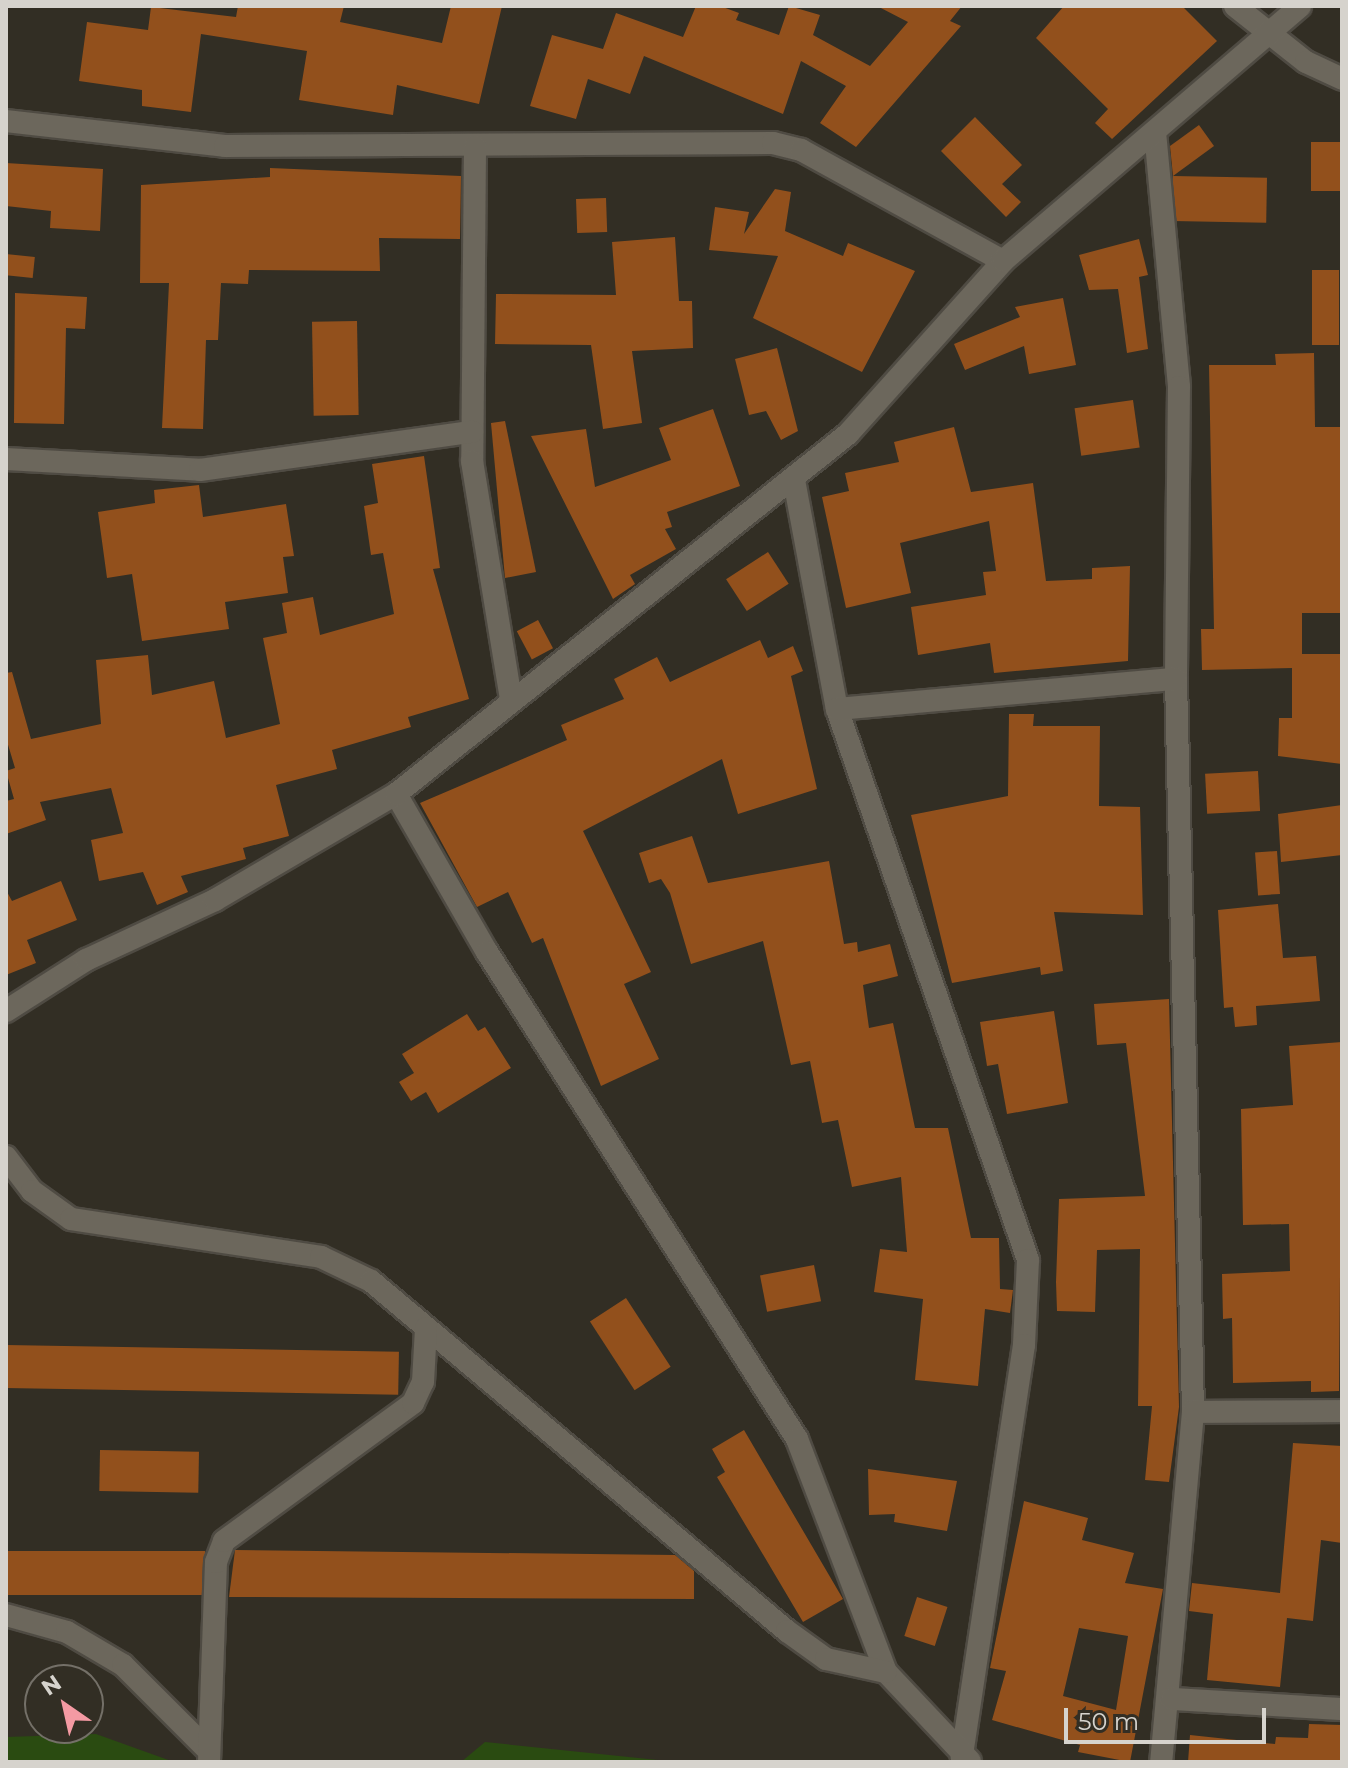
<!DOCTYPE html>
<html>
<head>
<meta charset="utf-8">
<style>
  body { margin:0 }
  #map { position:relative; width:1348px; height:1768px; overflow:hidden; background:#322e24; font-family:Montserrat,sans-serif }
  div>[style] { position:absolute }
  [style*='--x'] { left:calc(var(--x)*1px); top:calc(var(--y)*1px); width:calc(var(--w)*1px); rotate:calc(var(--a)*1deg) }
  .green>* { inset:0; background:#2a4b11 }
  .building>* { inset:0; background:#92501c; transform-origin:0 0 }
  .roads { filter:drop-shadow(2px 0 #4f4b43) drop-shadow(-2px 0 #4f4b43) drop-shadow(0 2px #4f4b43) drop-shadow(0 -2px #4f4b43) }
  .minor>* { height:22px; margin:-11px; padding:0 11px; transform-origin:11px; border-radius:11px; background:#6c675c }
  span { translate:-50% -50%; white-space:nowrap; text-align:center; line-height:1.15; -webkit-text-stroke:8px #322e24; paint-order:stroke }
  .frame { position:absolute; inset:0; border:8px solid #d6d3cd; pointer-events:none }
  .north { position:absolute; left:24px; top:1664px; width:80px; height:80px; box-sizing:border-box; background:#322e24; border:2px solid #747068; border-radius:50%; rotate:326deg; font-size:22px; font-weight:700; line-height:32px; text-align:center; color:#d6d3cd }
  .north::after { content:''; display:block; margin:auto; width:28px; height:36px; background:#f49aa3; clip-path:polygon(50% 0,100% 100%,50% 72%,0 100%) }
  .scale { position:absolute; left:1064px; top:1708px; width:202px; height:36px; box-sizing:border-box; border:4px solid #d6d3cd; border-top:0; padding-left:10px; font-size:24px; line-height:28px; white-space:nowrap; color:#d6d3cd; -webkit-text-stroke:6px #322e24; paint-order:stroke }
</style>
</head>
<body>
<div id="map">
  <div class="green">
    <i style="clip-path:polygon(96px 1734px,174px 1762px,6px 1762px,6px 1737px)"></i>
    <i style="clip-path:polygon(485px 1742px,677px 1762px,461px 1762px)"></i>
  </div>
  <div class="building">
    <i style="clip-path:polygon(238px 6px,344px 6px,340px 22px,442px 43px,451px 6px,502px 6px,479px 104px,397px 85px,393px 115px,299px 100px,307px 51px,201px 34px,191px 112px,142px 106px,142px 90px,79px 81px,87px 22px,148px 30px,151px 7px,236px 17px)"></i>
    <i style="clip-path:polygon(696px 6px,720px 6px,739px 13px,736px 20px,779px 35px,789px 6px,820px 15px,813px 35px,870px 66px,908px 22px,877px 6px,962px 6px,950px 21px,961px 26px,856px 147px,820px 123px,846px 86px,801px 61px,783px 114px,644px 56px,630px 94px,588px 79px,576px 119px,530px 106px,552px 35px,603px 49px,616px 13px,683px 37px)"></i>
    <i style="clip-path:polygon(1064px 6px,1182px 6px,1217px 41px,1112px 139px,1095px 123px,1108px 109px,1036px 38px)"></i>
    <i style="clip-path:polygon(975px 117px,1022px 165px,1002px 184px,1021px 202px,1006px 217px,941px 151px)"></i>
    <i style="clip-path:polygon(1199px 125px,1214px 146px,1173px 176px,1170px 146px)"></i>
    <i style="left:1311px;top:142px;width:31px;height:49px"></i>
    <i style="clip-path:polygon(6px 163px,103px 169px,100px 231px,50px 228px,51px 211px,6px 206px)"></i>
    <i style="clip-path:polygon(270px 168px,461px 176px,460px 239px,379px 238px,380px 271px,249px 270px,248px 284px,221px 283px,218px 340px,206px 340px,203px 429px,162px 428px,169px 283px,140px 283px,141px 185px,270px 177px)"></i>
    <i style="left:1173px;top:176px;width:94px;height:45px;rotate:1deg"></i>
    <i style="clip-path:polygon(775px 189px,791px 192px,785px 231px,843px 256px,848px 243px,915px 271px,862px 372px,753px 318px,778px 256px,709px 250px,715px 207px,749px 212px,744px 234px)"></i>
    <i style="left:606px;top:198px;width:34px;height:30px;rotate:88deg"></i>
    <i style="clip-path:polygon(675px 237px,679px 301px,692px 301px,693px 348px,632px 351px,642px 423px,603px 429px,591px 345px,495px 344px,496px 294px,616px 295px,612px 242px)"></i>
    <i style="clip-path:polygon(1139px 239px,1148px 275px,1139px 277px,1148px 349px,1127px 353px,1118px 289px,1089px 290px,1079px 255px)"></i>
    <i style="left:6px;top:254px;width:29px;height:21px;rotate:6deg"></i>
    <i style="left:1312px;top:270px;width:27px;height:75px"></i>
    <i style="clip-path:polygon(15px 293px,87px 297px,85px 329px,66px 328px,64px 424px,14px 423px)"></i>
    <i style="clip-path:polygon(1063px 298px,1076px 365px,1029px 374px,1024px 346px,965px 370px,954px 344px,1020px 317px,1015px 307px)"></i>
    <i style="left:357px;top:321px;width:94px;height:45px;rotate:89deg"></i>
    <i style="clip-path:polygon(777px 348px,798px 431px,781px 440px,766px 411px,749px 415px,735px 359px)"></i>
    <i style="clip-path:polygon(1314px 353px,1315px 427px,1342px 427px,1342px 613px,1302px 613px,1302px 654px,1342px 654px,1342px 764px,1278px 756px,1279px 718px,1292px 718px,1292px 668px,1202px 670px,1201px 629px,1214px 629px,1209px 365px,1276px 365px,1275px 354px)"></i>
    <i style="left:1133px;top:400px;width:48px;height:59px;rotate:82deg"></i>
    <i style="clip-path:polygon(713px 409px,740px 486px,667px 512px,672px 527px,665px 529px,676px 549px,630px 575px,635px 584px,613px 599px,531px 436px,586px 429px,595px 487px,671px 460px,659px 428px)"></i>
    <i style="clip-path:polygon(505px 421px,536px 572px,505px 578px,491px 423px)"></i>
    <i style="clip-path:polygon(954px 427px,971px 492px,1033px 483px,1046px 581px,1092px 579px,1092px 568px,1130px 566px,1128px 661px,994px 673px,990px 643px,918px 655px,911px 607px,986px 595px,983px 572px,996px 571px,989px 521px,900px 543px,911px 593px,846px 608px,822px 497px,849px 491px,845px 473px,899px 462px,894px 442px)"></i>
    <i style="clip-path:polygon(424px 456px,440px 568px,433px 569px,469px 699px,408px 717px,411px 727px,332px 750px,337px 769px,276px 785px,289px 836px,243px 848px,246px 859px,181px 876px,188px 892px,157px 905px,143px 872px,99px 881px,91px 840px,123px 833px,111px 788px,40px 802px,46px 820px,6px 834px,6px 801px,14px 799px,6px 771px,15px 768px,6px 738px,6px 673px,12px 672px,31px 739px,101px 724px,96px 660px,148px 655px,152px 695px,214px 681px,226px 738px,280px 724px,263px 638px,287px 633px,282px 603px,313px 597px,320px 635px,394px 614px,383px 553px,371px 555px,364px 506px,378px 503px,372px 464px)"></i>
    <i style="clip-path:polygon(199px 485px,203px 517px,286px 504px,294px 556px,283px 557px,288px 593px,225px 602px,229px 629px,142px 641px,132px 574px,107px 578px,98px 512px,155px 503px,154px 490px)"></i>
    <i style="left:768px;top:552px;width:38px;height:50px;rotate:57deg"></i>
    <i style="left:538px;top:620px;width:32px;height:24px;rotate:62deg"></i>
    <i style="clip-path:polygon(760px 640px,768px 658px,793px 646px,803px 671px,791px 676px,817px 789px,738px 814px,722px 759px,583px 831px,651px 972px,624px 984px,659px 1059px,601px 1086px,543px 938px,532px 943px,508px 892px,477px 907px,420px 803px,567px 740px,561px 725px,624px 699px,614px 679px,657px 657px,670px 682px)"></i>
    <i style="clip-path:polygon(1009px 714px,1034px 714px,1033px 726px,1100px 726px,1099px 806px,1140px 807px,1143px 915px,1054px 912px,1063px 971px,1041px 975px,1040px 967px,952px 983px,911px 815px,1008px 796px)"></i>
    <i style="left:1258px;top:771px;width:40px;height:53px;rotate:87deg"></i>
    <i style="clip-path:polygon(1342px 805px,1342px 855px,1281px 862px,1278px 814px)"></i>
    <i style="clip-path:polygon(692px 836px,708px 883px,829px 861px,844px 944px,857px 942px,858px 952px,890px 944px,898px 976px,863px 985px,869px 1028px,893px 1023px,915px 1128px,948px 1128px,971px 1238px,999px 1238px,1000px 1289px,1013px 1290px,1010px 1313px,985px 1309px,978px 1386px,915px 1380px,923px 1299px,874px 1292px,880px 1249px,907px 1252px,901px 1177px,852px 1187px,838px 1120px,822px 1123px,810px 1061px,791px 1065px,763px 941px,691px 964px,670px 893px,661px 879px,649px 883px,639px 853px)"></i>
    <i style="left:1277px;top:851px;width:43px;height:22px;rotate:86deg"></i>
    <i style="clip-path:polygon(61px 881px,77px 920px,27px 940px,36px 963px,6px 975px,6px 890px,12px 901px)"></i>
    <i style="clip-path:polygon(1278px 904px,1283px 958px,1316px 956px,1320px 1001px,1256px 1006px,1257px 1025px,1235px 1027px,1233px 1007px,1224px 1008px,1218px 910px)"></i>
    <i style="clip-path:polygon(1169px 999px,1179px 1407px,1169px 1482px,1145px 1480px,1152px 1406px,1138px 1406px,1140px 1249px,1097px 1250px,1095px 1312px,1057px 1311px,1056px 1282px,1059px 1199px,1145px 1196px,1126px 1043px,1097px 1045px,1094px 1004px)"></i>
    <i style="clip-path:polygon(1054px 1011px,1068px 1103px,1007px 1114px,998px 1064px,987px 1066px,980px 1022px)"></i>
    <i style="clip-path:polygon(467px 1014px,478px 1031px,485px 1027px,511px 1068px,438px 1113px,426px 1092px,411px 1101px,399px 1082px,414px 1073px,402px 1054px)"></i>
    <i style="clip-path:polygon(1342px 1042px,1339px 1391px,1311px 1392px,1311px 1381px,1233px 1383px,1232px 1318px,1223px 1319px,1222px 1274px,1290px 1271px,1289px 1224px,1243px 1225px,1241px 1109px,1293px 1105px,1289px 1046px)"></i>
    <i style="left:814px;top:1265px;width:37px;height:55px;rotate:79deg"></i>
    <i style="left:626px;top:1298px;width:82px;height:43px;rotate:57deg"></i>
    <i style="left:6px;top:1345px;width:393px;height:43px;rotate:1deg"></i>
    <i style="clip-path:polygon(744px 1430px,843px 1599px,803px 1622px,717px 1477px,725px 1472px,712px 1449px)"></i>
    <i style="clip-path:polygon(1293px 1443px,1342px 1446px,1342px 1543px,1321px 1540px,1313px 1621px,1287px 1618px,1280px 1687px,1207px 1680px,1213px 1614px,1189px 1611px,1192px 1583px,1280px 1593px)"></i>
    <i style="left:100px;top:1450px;width:99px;height:41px;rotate:1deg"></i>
    <i style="clip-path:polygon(868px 1469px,957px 1481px,947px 1531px,894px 1522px,895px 1514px,869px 1515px)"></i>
    <i style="clip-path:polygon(evenodd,1024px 1501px,1088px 1518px,1082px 1540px,1134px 1553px,1125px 1583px,1163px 1589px,1130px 1762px,1078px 1752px,1080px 1745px,992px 1720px,1006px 1671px,990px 1668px,1024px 1501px,1079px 1628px,1128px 1636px,1116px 1710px,1063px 1696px,1079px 1628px)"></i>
    <i style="clip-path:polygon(235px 1550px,675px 1555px,694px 1571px,694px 1599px,229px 1597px)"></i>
    <i style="left:6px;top:1551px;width:199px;height:44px"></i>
    <i style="left:917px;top:1597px;width:32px;height:41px;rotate:18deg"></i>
    <i style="clip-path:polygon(1309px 1724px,1342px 1725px,1342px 1762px,1188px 1762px,1190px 1735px,1275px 1744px,1276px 1737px,1308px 1738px)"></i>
  </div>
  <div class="roads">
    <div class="minor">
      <i style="--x:1235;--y:6;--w:90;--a:38.3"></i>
      <i style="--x:1306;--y:62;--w:40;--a:25"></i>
      <i style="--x:6;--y:121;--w:220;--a:6.5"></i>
      <i style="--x:225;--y:146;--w:548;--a:-0.31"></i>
      <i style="--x:773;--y:143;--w:29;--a:14"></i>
      <i style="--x:801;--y:150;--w:230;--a:28.8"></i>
      <i style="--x:1155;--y:132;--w:256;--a:84.6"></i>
      <i style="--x:1179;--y:387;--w:292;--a:90.6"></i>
      <i style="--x:1176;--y:679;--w:733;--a:88.67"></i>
      <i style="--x:1193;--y:1412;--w:351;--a:95.2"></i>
      <i style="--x:475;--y:147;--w:314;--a:90.5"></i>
      <i style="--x:472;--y:461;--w:241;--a:80.7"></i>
      <i style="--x:6;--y:459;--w:194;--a:3.2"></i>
      <i style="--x:200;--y:470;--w:275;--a:-8"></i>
      <i style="--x:794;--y:480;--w:233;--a:79.4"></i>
      <i style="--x:837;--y:709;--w:583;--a:70.88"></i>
      <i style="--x:1028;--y:1260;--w:85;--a:92.7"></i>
      <i style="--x:1024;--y:1345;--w:417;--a:98.6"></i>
      <i style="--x:837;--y:709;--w:340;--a:-5.1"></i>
      <i style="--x:396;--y:794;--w:182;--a:60.1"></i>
      <i style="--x:487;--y:952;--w:577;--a:57.52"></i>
      <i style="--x:797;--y:1439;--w:249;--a:69.1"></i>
      <i style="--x:886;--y:1672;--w:122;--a:46.7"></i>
      <i style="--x:6;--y:1011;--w:95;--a:-32.5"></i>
      <i style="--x:86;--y:960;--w:142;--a:-24.9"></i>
      <i style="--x:215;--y:900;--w:210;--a:-30.4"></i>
      <i style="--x:396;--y:794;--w:578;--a:-38.54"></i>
      <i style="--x:848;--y:434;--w:232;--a:-48.1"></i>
      <i style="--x:1003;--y:261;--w:391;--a:-40.6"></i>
      <i style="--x:6;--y:1157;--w:43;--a:52.6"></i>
      <i style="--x:32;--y:1191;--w:48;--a:35.7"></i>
      <i style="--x:71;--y:1219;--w:253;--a:8.6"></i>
      <i style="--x:321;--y:1257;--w:55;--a:25.6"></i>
      <i style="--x:371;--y:1281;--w:544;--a:40.08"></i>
      <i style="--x:787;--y:1631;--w:48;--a:35.7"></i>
      <i style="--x:826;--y:1659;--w:61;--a:12.2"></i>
      <i style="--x:1193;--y:1412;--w:149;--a:-0.4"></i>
      <i style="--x:6;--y:1615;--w:63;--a:15.6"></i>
      <i style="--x:67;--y:1632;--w:65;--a:30.5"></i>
      <i style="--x:123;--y:1665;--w:120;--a:45"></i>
      <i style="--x:1172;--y:1699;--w:170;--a:3.4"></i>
      <i style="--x:209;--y:1762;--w:200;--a:-88"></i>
      <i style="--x:216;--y:1562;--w:22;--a:-69"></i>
      <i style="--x:224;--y:1541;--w:234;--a:-36.1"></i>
      <i style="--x:413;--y:1403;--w:23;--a:-65"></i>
      <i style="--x:423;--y:1382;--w:54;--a:-86.8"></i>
    </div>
  </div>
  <div class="frame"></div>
  <div class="north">N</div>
  <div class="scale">50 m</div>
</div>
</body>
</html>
